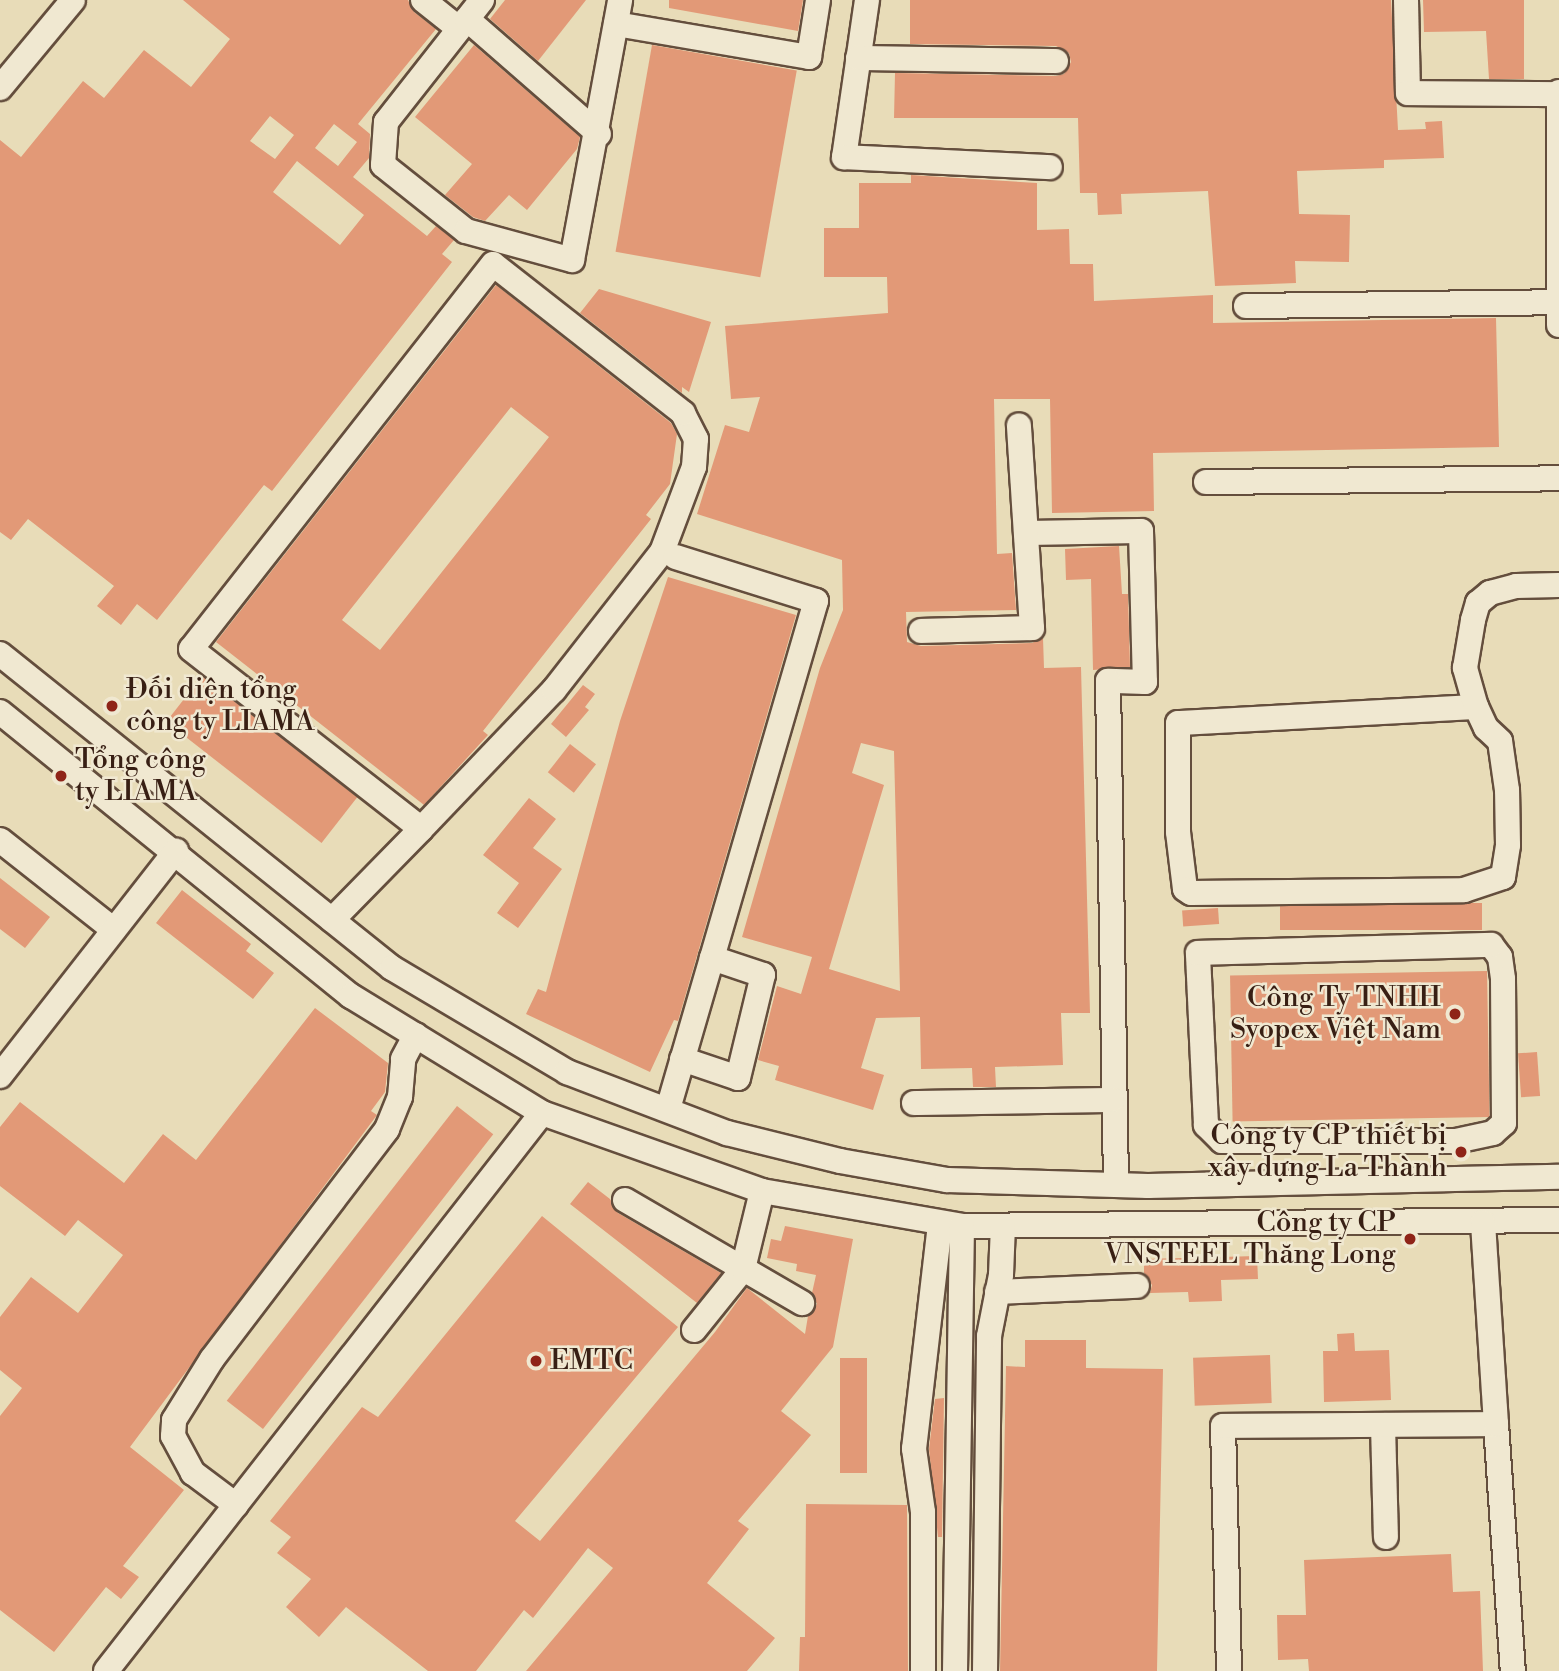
<!DOCTYPE html>
<html>
<head>
<meta charset="utf-8">
<style>
  body { margin:0 }
  #map { position:relative; width:1559px; height:1671px; overflow:hidden; background:#e8dcb8; font-family:"Libre Bodoni",serif }
  div>[style] { position:absolute }
  [style*='--x'] { left:calc(var(--x)*1px); top:calc(var(--y)*1px); width:calc(var(--w)*1px); rotate:calc(var(--a)*1deg) }
  .building>* { inset:0; background:#e29977; transform-origin:0 0 }
  .roads { filter:drop-shadow(2px 0 #644e3d) drop-shadow(-2px 0 #644e3d) drop-shadow(0 2px #644e3d) drop-shadow(0 -2px #644e3d) }
  .minor>* { height:24px; margin:-12px; padding:0 12px; transform-origin:12px; border-radius:12px; background:#f0e8d1 }
  .dots>* { width:19px; height:19px; translate:-50% -50%; box-sizing:border-box; border:4px solid #f0e8d1; border-radius:50% }
  span { translate:-50% -50%; white-space:nowrap; text-align:center; line-height:1.15; -webkit-text-stroke:5px #f0e8d1; paint-order:stroke }
  .poi-label { font-size:28px; color:#381f14 }
  .left { translate:0 -50%; text-align:left }
  .right { translate:-100% -50%; text-align:right }
</style>
</head>
<body>
<div id="map">
  <div class="building">
    <i style="clip-path:polygon(evenodd,183px 0,408px 0,414px 12px,436px 29px,358px 124px,370px 134px,369px 158px,353px 177px,427px 236px,436px 226px,454px 240px,442px 254px,452px 262px,272px 491px,264px 485px,157px 620px,137px 604px,121px 625px,97px 606px,114px 586px,28px 519px,11px 540px,0 532px,0 140px,21px 157px,83px 81px,104px 98px,144px 50px,191px 87px,230px 39px,183px 0,270px 116px,294px 135px,275px 159px,250px 141px,270px 116px,183px 0,334px 124px,357px 142px,338px 166px,315px 148px,334px 124px,183px 0,297px 161px,364px 215px,340px 245px,273px 192px,297px 161px)"></i>
    <i style="clip-path:polygon(505px 0,586px 0,538px 61px,490px 19px)"></i>
    <i style="clip-path:polygon(669px 0,803px 0,798px 31px,669px 8px)"></i>
    <i style="clip-path:polygon(910px 0,1391px 0,1398px 130px,1426px 129px,1425px 122px,1442px 121px,1444px 158px,1384px 160px,1384px 168px,1297px 171px,1299px 214px,1350px 215px,1349px 262px,1295px 261px,1296px 283px,1215px 286px,1208px 191px,1121px 194px,1122px 214px,1098px 215px,1097px 193px,1080px 193px,1078px 118px,894px 118px,895px 73px,1056px 76px,1064px 74px,1071px 62px,1069px 53px,1056px 46px,910px 44px)"></i>
    <i style="clip-path:polygon(1423px 0,1524px 0,1524px 79px,1489px 79px,1486px 31px,1424px 32px)"></i>
    <i style="clip-path:polygon(474px 45px,580px 137px,577px 149px,527px 210px,509px 195px,485px 221px,473px 217px,445px 195px,472px 164px,415px 117px)"></i>
    <i style="left:652px;top:45px;width:147px;height:210px;rotate:10deg"></i>
    <i style="clip-path:polygon(evenodd,911px 175px,1037px 183px,1037px 230px,1069px 229px,1070px 264px,1093px 264px,1094px 301px,1213px 295px,1213px 323px,1496px 318px,1499px 447px,1153px 453px,1154px 511px,1052px 513px,1050px 399px,994px 399px,997px 554px,1012px 553px,1016px 610px,906px 612px,907px 642px,921px 646px,1032px 643px,1043px 638px,1044px 668px,1081px 667px,1090px 1013px,1061px 1013px,1063px 1065px,995px 1067px,996px 1087px,973px 1087px,972px 1068px,921px 1069px,920px 1017px,876px 1018px,861px 1068px,884px 1075px,873px 1110px,775px 1080px,779px 1066px,758px 1060px,777px 986px,801px 994px,812px 957px,742px 937px,820px 668px,843px 610px,842px 560px,697px 514px,725px 425px,749px 432px,760px 397px,731px 399px,725px 326px,888px 313px,887px 277px,824px 277px,824px 228px,859px 228px,859px 183px,911px 183px,911px 175px,861px 743px,894px 751px,900px 991px,829px 969px,884px 785px,852px 773px,861px 743px)"></i>
    <i style="clip-path:polygon(evenodd,496px 285px,671px 423px,677px 434px,670px 484px,646px 515px,651px 519px,483px 731px,488px 735px,424px 805px,216px 642px,496px 285px,511px 407px,549px 437px,380px 650px,342px 620px,511px 407px)"></i>
    <i style="clip-path:polygon(599px 289px,711px 322px,689px 392px,682px 387px,682px 393px,580px 313px)"></i>
    <i style="clip-path:polygon(1119px 546px,1122px 594px,1128px 594px,1130px 667px,1093px 670px,1091px 579px,1066px 580px,1065px 549px)"></i>
    <i style="clip-path:polygon(668px 577px,796px 615px,678px 1021px,674px 1020px,650px 1072px,526px 1014px,538px 989px,546px 992px,620px 721px)"></i>
    <i style="left:202px;top:676px;width:197px;height:58px;rotate:38deg"></i>
    <i style="clip-path:polygon(583px 685px,595px 694px,585px 707px,589px 710px,566px 737px,551px 724px)"></i>
    <i style="left:570px;top:744px;width:33px;height:36px;rotate:38deg"></i>
    <i style="clip-path:polygon(529px 798px,556px 819px,533px 848px,562px 869px,518px 928px,497px 913px,519px 883px,483px 855px)"></i>
    <i style="clip-path:polygon(0 878px,50px 917px,25px 948px,0 929px)"></i>
    <i style="clip-path:polygon(182px 890px,251px 944px,246px 951px,274px 973px,253px 999px,156px 923px)"></i>
    <i style="left:1482px;top:903px;width:27px;height:202px;rotate:90deg"></i>
    <i style="left:1218px;top:908px;width:16px;height:36px;rotate:86deg"></i>
    <i style="left:1487px;top:971px;width:146px;height:257px;rotate:89deg"></i>
    <i style="clip-path:polygon(315px 1008px,388px 1063px,385px 1092px,371px 1111px,377px 1115px,130px 1447px,184px 1490px,123px 1566px,139px 1577px,121px 1599px,106px 1587px,54px 1652px,0 1610px,0 1416px,22px 1388px,0 1370px,0 1317px,31px 1277px,78px 1313px,123px 1255px,78px 1220px,65px 1236px,0 1186px,0 1127px,20px 1102px,124px 1183px,163px 1134px,196px 1160px)"></i>
    <i style="left:1537px;top:1052px;width:44px;height:19px;rotate:86deg"></i>
    <i style="left:457px;top:1106px;width:46px;height:374px;rotate:38deg"></i>
    <i style="clip-path:polygon(588px 1182px,610px 1199px,618px 1213px,721px 1273px,697px 1303px,570px 1204px)"></i>
    <i style="clip-path:polygon(542px 1216px,678px 1327px,515px 1521px,540px 1541px,715px 1332px,747px 1288px,805px 1334px,808px 1316px,817px 1304px,812px 1293px,816px 1275px,796px 1271px,797px 1264px,767px 1258px,771px 1239px,781px 1241px,785px 1226px,853px 1239px,833px 1347px,781px 1411px,811px 1435px,738px 1521px,749px 1529px,707px 1583px,775px 1638px,747px 1671px,526px 1671px,613px 1568px,588px 1548px,533px 1618px,524px 1610px,476px 1671px,428px 1671px,346px 1607px,319px 1637px,286px 1607px,311px 1579px,277px 1553px,291px 1537px,270px 1521px,362px 1407px,378px 1417px)"></i>
    <i style="clip-path:polygon(1257px 1256px,1258px 1279px,1221px 1280px,1222px 1301px,1189px 1302px,1188px 1292px,1150px 1293px,1152px 1285px,1144px 1273px,1144px 1259px)"></i>
    <i style="clip-path:polygon(1354px 1333px,1355px 1351px,1389px 1350px,1391px 1400px,1324px 1402px,1323px 1351px,1338px 1351px,1337px 1334px)"></i>
    <i style="clip-path:polygon(1025px 1340px,1086px 1340px,1086px 1368px,1163px 1369px,1157px 1671px,1000px 1671px,1006px 1366px,1025px 1367px)"></i>
    <i style="left:1270px;top:1355px;width:48px;height:77px;rotate:88deg"></i>
    <i style="left:840px;top:1358px;width:27px;height:115px"></i>
    <i style="clip-path:polygon(944px 1398px,942px 1537px,938px 1537px,929px 1449px,935px 1399px)"></i>
    <i style="clip-path:polygon(806px 1504px,907px 1505px,908px 1671px,799px 1671px,800px 1637px,805px 1637px)"></i>
    <i style="clip-path:polygon(1451px 1554px,1453px 1592px,1480px 1591px,1483px 1671px,1309px 1671px,1308px 1659px,1278px 1660px,1277px 1615px,1306px 1615px,1304px 1560px)"></i>
  </div>
  <div class="roads">
    <div class="minor">
      <i style="--x:423;--y:0;--w:43;--a:38.5"></i>
      <i style="--x:482;--y:0;--w:155;--a:128.2"></i>
      <i style="--x:386;--y:122;--w:43;--a:94"></i>
      <i style="--x:383;--y:165;--w:106;--a:38.5"></i>
      <i style="--x:466;--y:231;--w:110;--a:15.3"></i>
      <i style="--x:572;--y:260;--w:264;--a:-79.5"></i>
      <i style="--x:867;--y:0;--w:159;--a:98.3"></i>
      <i style="--x:844;--y:157;--w:206;--a:2.8"></i>
      <i style="--x:1406;--y:0;--w:93;--a:88.8"></i>
      <i style="--x:1408;--y:93;--w:150;--a:0.4"></i>
      <i style="--x:467;--y:19;--w:175;--a:41.1"></i>
      <i style="--x:616;--y:24;--w:196;--a:9.7"></i>
      <i style="--x:809;--y:57;--w:58;--a:-81"></i>
      <i style="--x:858;--y:58;--w:198;--a:0.9"></i>
      <i style="--x:0;--y:88;--w:114;--a:-50.3"></i>
      <i style="--x:1559;--y:92;--w:233;--a:90"></i>
      <i style="--x:1246;--y:306;--w:313;--a:-0.7"></i>
      <i style="--x:1206;--y:482;--w:353;--a:-0.6"></i>
      <i style="--x:1026;--y:533;--w:115;--a:-1"></i>
      <i style="--x:1141;--y:531;--w:151;--a:88.5"></i>
      <i style="--x:1145;--y:682;--w:37;--a:-178"></i>
      <i style="--x:1108;--y:681;--w:502;--a:89.09"></i>
      <i style="--x:921;--y:631;--w:111;--a:-1.5"></i>
      <i style="--x:1032;--y:628;--w:203;--a:-93.7"></i>
      <i style="--x:0;--y:654;--w:502;--a:38.7"></i>
      <i style="--x:392;--y:968;--w:204;--a:30.7"></i>
      <i style="--x:567;--y:1072;--w:171;--a:20.9"></i>
      <i style="--x:727;--y:1133;--w:116;--a:13.9"></i>
      <i style="--x:840;--y:1161;--w:109;--a:10.1"></i>
      <i style="--x:947;--y:1180;--w:201;--a:1.7"></i>
      <i style="--x:1148;--y:1186;--w:411;--a:-1.3"></i>
      <i style="--x:1476;--y:707;--w:298;--a:176.9"></i>
      <i style="--x:1178;--y:723;--w:109;--a:90"></i>
      <i style="--x:1178;--y:832;--w:57;--a:83"></i>
      <i style="--x:1185;--y:889;--w:7;--a:34"></i>
      <i style="--x:1191;--y:893;--w:273;--a:-0.6"></i>
      <i style="--x:1464;--y:890;--w:41;--a:-18.4"></i>
      <i style="--x:1503;--y:877;--w:32;--a:-81"></i>
      <i style="--x:1508;--y:845;--w:55;--a:-91"></i>
      <i style="--x:1507;--y:790;--w:49;--a:-98.1"></i>
      <i style="--x:1500;--y:741;--w:19;--a:-137"></i>
      <i style="--x:1486;--y:728;--w:23;--a:-115"></i>
      <i style="--x:1476;--y:707;--w:41;--a:-105.8"></i>
      <i style="--x:1465;--y:668;--w:49;--a:-80.5"></i>
      <i style="--x:1473;--y:620;--w:18;--a:-74"></i>
      <i style="--x:1478;--y:603;--w:16;--a:-40"></i>
      <i style="--x:1490;--y:593;--w:27;--a:-15"></i>
      <i style="--x:1516;--y:586;--w:43;--a:-1.3"></i>
      <i style="--x:0;--y:712;--w:452;--a:39"></i>
      <i style="--x:351;--y:996;--w:224;--a:31.5"></i>
      <i style="--x:542;--y:1113;--w:233;--a:19.5"></i>
      <i style="--x:762;--y:1191;--w:203;--a:9.9"></i>
      <i style="--x:962;--y:1226;--w:597;--a:-0.58"></i>
      <i style="--x:0;--y:840;--w:145;--a:38.3"></i>
      <i style="--x:332;--y:920;--w:127;--a:-45.6"></i>
      <i style="--x:421;--y:829;--w:192;--a:-46.3"></i>
      <i style="--x:554;--y:690;--w:175;--a:-52"></i>
      <i style="--x:662;--y:552;--w:91;--a:-69.4"></i>
      <i style="--x:694;--y:467;--w:28;--a:-86"></i>
      <i style="--x:696;--y:439;--w:29;--a:-117"></i>
      <i style="--x:683;--y:413;--w:241;--a:-141.9"></i>
      <i style="--x:493;--y:264;--w:489;--a:128.1"></i>
      <i style="--x:191;--y:649;--w:292;--a:38"></i>
      <i style="--x:1491;--y:945;--w:15;--a:53"></i>
      <i style="--x:1500;--y:957;--w:22;--a:82"></i>
      <i style="--x:1503;--y:979;--w:144;--a:89.6"></i>
      <i style="--x:1504;--y:1123;--w:15;--a:138"></i>
      <i style="--x:1493;--y:1133;--w:38;--a:168"></i>
      <i style="--x:1456;--y:1141;--w:234;--a:180"></i>
      <i style="--x:1222;--y:1141;--w:23;--a:-135"></i>
      <i style="--x:1206;--y:1125;--w:172;--a:-92.7"></i>
      <i style="--x:1198;--y:953;--w:293;--a:-1.6"></i>
      <i style="--x:682;--y:1059;--w:59;--a:18.7"></i>
      <i style="--x:738;--y:1078;--w:106;--a:-76.4"></i>
      <i style="--x:763;--y:975;--w:54;--a:-161.6"></i>
      <i style="--x:0;--y:1076;--w:286;--a:-52"></i>
      <i style="--x:914;--y:1103;--w:198;--a:-0.9"></i>
      <i style="--x:668;--y:1109;--w:529;--a:-73.76"></i>
      <i style="--x:816;--y:601;--w:147;--a:-162.6"></i>
      <i style="--x:625;--y:1200;--w:205;--a:30.2"></i>
      <i style="--x:997;--y:1292;--w:140;--a:-2.5"></i>
      <i style="--x:694;--y:1330;--w:78;--a:-51.2"></i>
      <i style="--x:743;--y:1269;--w:80;--a:-76.3"></i>
      <i style="--x:1496;--y:1424;--w:248;--a:86.1"></i>
      <i style="--x:1383;--y:1425;--w:112;--a:88.5"></i>
      <i style="--x:236;--y:1505;--w:54;--a:-143.3"></i>
      <i style="--x:193;--y:1473;--w:42;--a:-118.4"></i>
      <i style="--x:173;--y:1436;--w:16;--a:-86"></i>
      <i style="--x:174;--y:1420;--w:72;--a:-58.1"></i>
      <i style="--x:212;--y:1359;--w:289;--a:-52.7"></i>
      <i style="--x:387;--y:1129;--w:35;--a:-68"></i>
      <i style="--x:400;--y:1097;--w:38;--a:-85"></i>
      <i style="--x:403;--y:1059;--w:27;--a:-62"></i>
      <i style="--x:106;--y:1671;--w:708;--a:-52"></i>
      <i style="--x:923;--y:1671;--w:159;--a:-90"></i>
      <i style="--x:923;--y:1512;--w:64;--a:-98.1"></i>
      <i style="--x:914;--y:1449;--w:226;--a:-83.4"></i>
      <i style="--x:955;--y:1671;--w:445;--a:-89.1"></i>
      <i style="--x:985;--y:1671;--w:335;--a:-89.3"></i>
      <i style="--x:989;--y:1336;--w:62;--a:-78.9"></i>
      <i style="--x:1001;--y:1275;--w:49;--a:-87.7"></i>
      <i style="--x:1229;--y:1671;--w:245;--a:-91.4"></i>
      <i style="--x:1223;--y:1426;--w:273;--a:-0.4"></i>
      <i style="--x:1496;--y:1424;--w:202;--a:-93.7"></i>
    </div>
  </div>
  <div class="dots">
    <i style="left:112px;top:706px;background:#8f2418"></i>
    <i style="left:61px;top:776px;background:#8f2418"></i>
    <i style="left:1455px;top:1014px;background:#8f2418"></i>
    <i style="left:1461px;top:1152px;background:#8f2418"></i>
    <i style="left:1410px;top:1239px;background:#8f2418"></i>
    <i style="left:536px;top:1361px;background:#8f2418"></i>
  </div>
  <div class="poi-label">
    <span class="left" style="left:126px;top:706px">Đối diện tổng<br>công ty LIAMA</span>
    <span class="left" style="left:75px;top:776px">Tổng công<br>ty LIAMA</span>
    <span class="right" style="left:1441px;top:1014px">Công Ty TNHH<br>Syopex Việt Nam</span>
    <span class="right" style="left:1447px;top:1152px">Công ty CP thiết bị<br>xây dựng La Thành</span>
    <span class="right" style="left:1396px;top:1239px">Công ty CP<br>VNSTEEL Thăng Long</span>
    <span class="left" style="left:550px;top:1361px">EMTC</span>
  </div>
</div>
</body>
</html>
